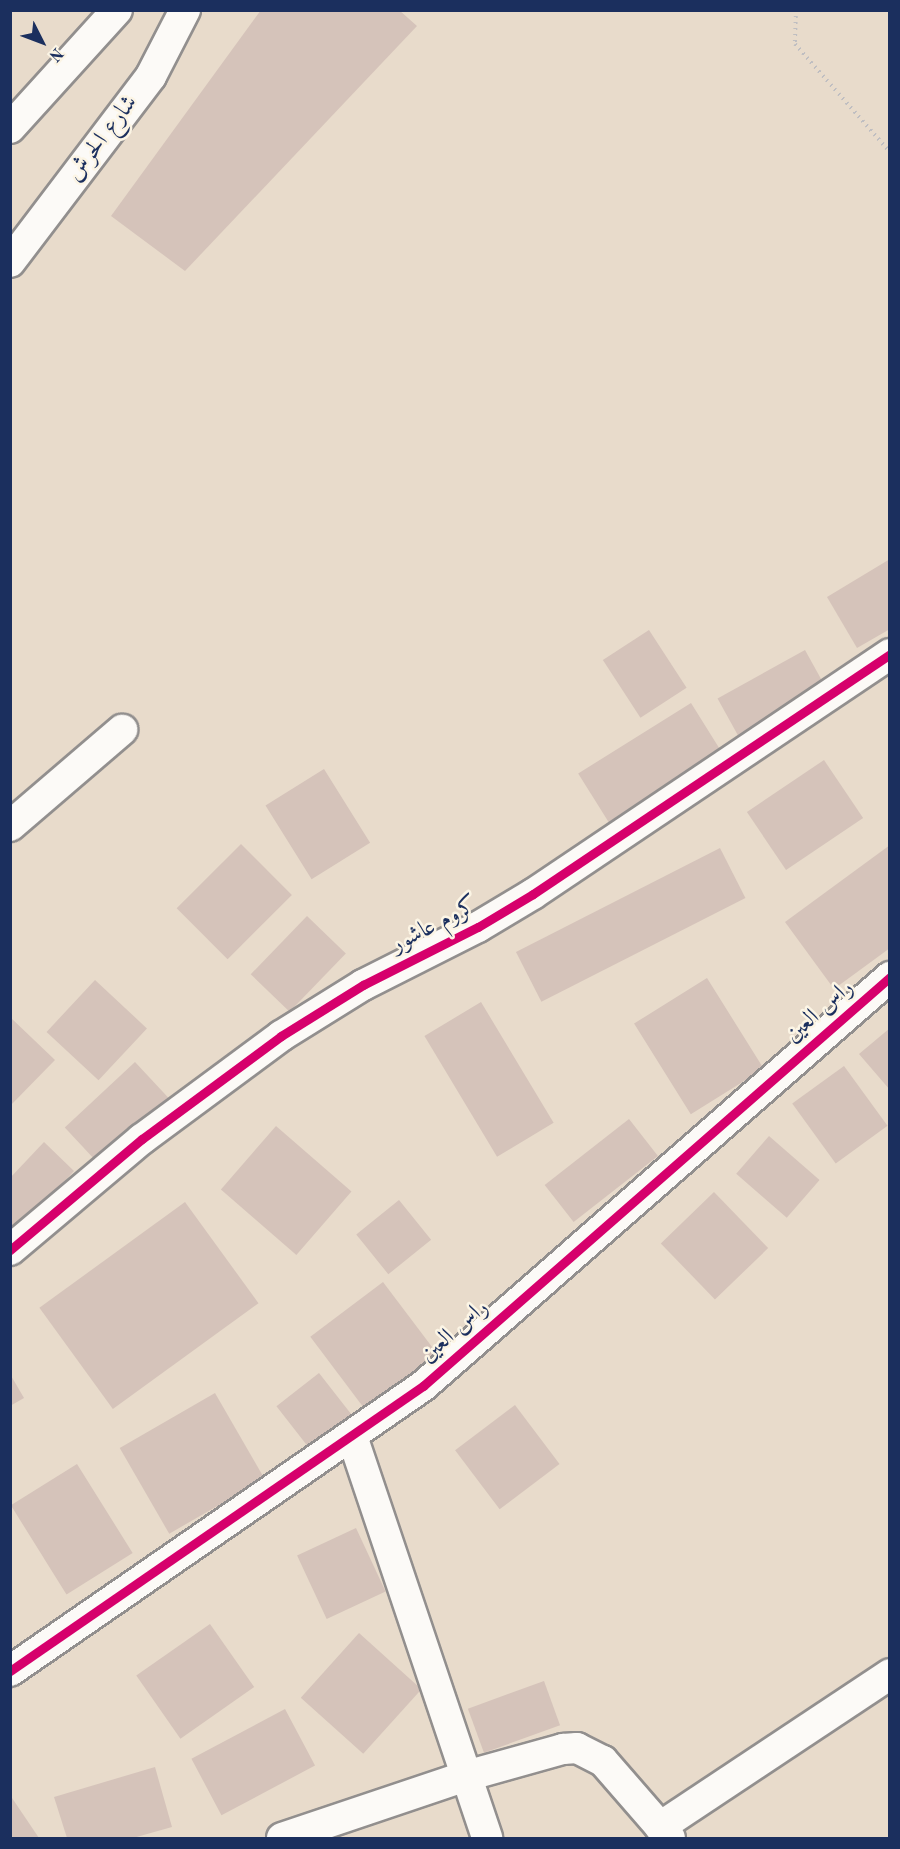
<!DOCTYPE html>
<html>
<head>
<meta charset="utf-8">
<style>
  body { margin:0 }
  #map { position:relative; width:900px; height:1849px; overflow:hidden; background:#e8dbcb; font-family:"Old Standard TT",Amiri,serif }
  div>[style] { position:absolute }
  [style*='--x'] { left:calc(var(--x)*1px); top:calc(var(--y)*1px); width:calc(var(--w)*1px); rotate:calc(var(--a)*1deg) }
  .building>* { inset:0; background:#d5c3ba; transform-origin:0 0 }
  .path>* { height:4px; margin-top:-2px; transform-origin:0; background:repeating-linear-gradient(90deg,#bfbec1 0 1.5px,transparent 0 6px) }
  .roads { filter:drop-shadow(2px 0 #928f8e) drop-shadow(-2px 0 #928f8e) drop-shadow(0 2px #928f8e) drop-shadow(0 -2px #928f8e) }
  .street>* { height:30px; margin:-15px; padding:0 15px; transform-origin:15px; border-radius:15px; background:#fcfaf7 }
  .cycleway>* { height:9px; margin:-4.5px; padding:0 4.5px; transform-origin:4.5px; border-radius:4.5px; background:#d6006c }
  span { translate:-50% -50%; white-space:nowrap; text-align:center; line-height:1.15; -webkit-text-stroke:5px #fcf5e5; paint-order:stroke }
  .street-label { font-size:24px; color:#1b2f5e }
  .frame { position:absolute; inset:0; border:12px solid #1b2f5e; pointer-events:none }
  .north { position:absolute; left:12px; top:12px; width:60px; height:60px; -webkit-text-stroke:4px #fcf5e5; paint-order:stroke; rotate:132deg; font-size:16px; font-weight:700; line-height:24px; text-align:center; color:#1b2f5e }
  .north::after { content:''; display:block; margin:auto; width:21px; height:27px; background:#1b2f5e; clip-path:polygon(50% 0,100% 100%,50% 72%,0 100%) }
</style>
</head>
<body>
<div id="map">
  <div class="building">
    <i style="clip-path:polygon(261px 10px,399px 10px,417px 26px,185px 271px,111px 216px)"></i>
    <i style="clip-path:polygon(890px 559px,890px 629px,857px 648px,827px 597px)"></i>
    <i style="left:649px;top:630px;width:69px;height:55px;rotate:57deg"></i>
    <i style="left:805px;top:650px;width:46px;height:100px;rotate:61deg"></i>
    <i style="left:691px;top:703px;width:62px;height:133px;rotate:58deg"></i>
    <i style="left:824px;top:760px;width:70px;height:93px;rotate:56deg"></i>
    <i style="left:324px;top:769px;width:87px;height:69px;rotate:58deg"></i>
    <i style="left:241px;top:844px;width:72px;height:91px;rotate:45deg"></i>
    <i style="clip-path:polygon(890px 845px,890px 948px,834px 989px,785px 922px)"></i>
    <i style="left:720px;top:848px;width:56px;height:229px;rotate:63deg"></i>
    <i style="left:307px;top:916px;width:54px;height:81px;rotate:44deg"></i>
    <i style="left:707px;top:978px;width:107px;height:86px;rotate:58deg"></i>
    <i style="left:95px;top:980px;width:71px;height:71px;rotate:43deg"></i>
    <i style="left:481px;top:1002px;width:141px;height:66px;rotate:59deg"></i>
    <i style="clip-path:polygon(10px 1017px,55px 1060px,10px 1106px)"></i>
    <i style="clip-path:polygon(890px 1028px,890px 1090px,859px 1054px)"></i>
    <i style="left:135px;top:1062px;width:53px;height:96px;rotate:47deg"></i>
    <i style="left:844px;top:1066px;width:74px;height:64px;rotate:54deg"></i>
    <i style="left:629px;top:1119px;width:47px;height:107px;rotate:52deg"></i>
    <i style="left:276px;top:1126px;width:100px;height:84px;rotate:41deg"></i>
    <i style="left:769px;top:1136px;width:67px;height:50px;rotate:41deg"></i>
    <i style="clip-path:polygon(44px 1142px,74px 1171px,10px 1239px,10px 1178px)"></i>
    <i style="left:714px;top:1192px;width:78px;height:74px;rotate:46deg"></i>
    <i style="left:399px;top:1200px;width:51px;height:55px;rotate:51deg"></i>
    <i style="left:185px;top:1202px;width:125px;height:180px;rotate:54deg"></i>
    <i style="left:383px;top:1282px;width:95px;height:91px;rotate:53deg"></i>
    <i style="left:319px;top:1373px;width:54px;height:54px;rotate:52deg"></i>
    <i style="clip-path:polygon(10px 1374px,24px 1398px,10px 1406px)"></i>
    <i style="left:215px;top:1393px;width:99px;height:110px;rotate:60deg"></i>
    <i style="left:515px;top:1405px;width:74px;height:75px;rotate:53deg"></i>
    <i style="left:77px;top:1464px;width:105px;height:78px;rotate:58deg"></i>
    <i style="left:356px;top:1528px;width:70px;height:65px;rotate:65deg"></i>
    <i style="left:210px;top:1624px;width:77px;height:90px;rotate:55deg"></i>
    <i style="left:359px;top:1633px;width:84px;height:87px;rotate:42deg"></i>
    <i style="left:544px;top:1681px;width:47px;height:81px;rotate:70deg"></i>
    <i style="left:285px;top:1709px;width:64px;height:106px;rotate:62deg"></i>
    <i style="clip-path:polygon(155px 1767px,172px 1827px,133px 1838px,67px 1838px,54px 1797px)"></i>
    <i style="clip-path:polygon(10px 1795px,39px 1838px,10px 1838px)"></i>
  </div>
  <div class="path">
    <i style="--x:796;--y:10;--w:34;--a:92"></i>
    <i style="--x:795;--y:44;--w:144;--a:48.7"></i>
  </div>
  <div class="roads">
    <div class="street">
      <i style="--x:10;--y:128;--w:159;--a:-47.8"></i>
      <i style="--x:10;--y:262;--w:233;--a:-52.8"></i>
      <i style="--x:151;--y:76;--w:74;--a:-62.7"></i>
      <i style="--x:10;--y:826;--w:148;--a:-40.6"></i>
      <i style="--x:10;--y:1250;--w:172;--a:-40.1"></i>
      <i style="--x:142;--y:1139;--w:173;--a:-36.5"></i>
      <i style="--x:281;--y:1036;--w:97;--a:-31.9"></i>
      <i style="--x:363;--y:985;--w:129;--a:-26.8"></i>
      <i style="--x:478;--y:927;--w:64;--a:-31"></i>
      <i style="--x:533;--y:894;--w:430;--a:-33.9"></i>
      <i style="--x:352;--y:1436;--w:424;--a:71.4"></i>
      <i style="--x:10;--y:1671;--w:502;--a:-34.61"></i>
      <i style="--x:423;--y:1386;--w:621;--a:-41.21"></i>
      <i style="--x:660;--y:1827;--w:276;--a:-33.6"></i>
      <i style="--x:282;--y:1838;--w:194;--a:-18.6"></i>
      <i style="--x:466;--y:1776;--w:101;--a:-15.6"></i>
      <i style="--x:563;--y:1749;--w:14;--a:-4"></i>
      <i style="--x:577;--y:1748;--w:29;--a:27"></i>
      <i style="--x:603;--y:1761;--w:102;--a:49"></i>
    </div>
  </div>
  <div class="cycleway">
    <i style="--x:10;--y:1250;--w:172;--a:-40.1"></i>
    <i style="--x:142;--y:1139;--w:173;--a:-36.5"></i>
    <i style="--x:281;--y:1036;--w:97;--a:-31.9"></i>
    <i style="--x:363;--y:985;--w:129;--a:-26.8"></i>
    <i style="--x:478;--y:927;--w:64;--a:-31"></i>
    <i style="--x:533;--y:894;--w:430;--a:-33.9"></i>
    <i style="--x:10;--y:1671;--w:502;--a:-34.61"></i>
    <i style="--x:423;--y:1386;--w:621;--a:-41.21"></i>
  </div>
  <div class="street-label">
    <span style="left:103px;top:139px;rotate:-53deg">شارع الحرش</span>
    <span style="left:435px;top:926px;rotate:-27deg">كروم عاشور</span>
    <span style="left:820px;top:1012px;rotate:-41deg">راس العين</span>
    <span style="left:455px;top:1332px;rotate:-41deg">راس العين</span>
  </div>
  <div class="frame"></div>
  <div class="north">N</div>
</div>
</body>
</html>
